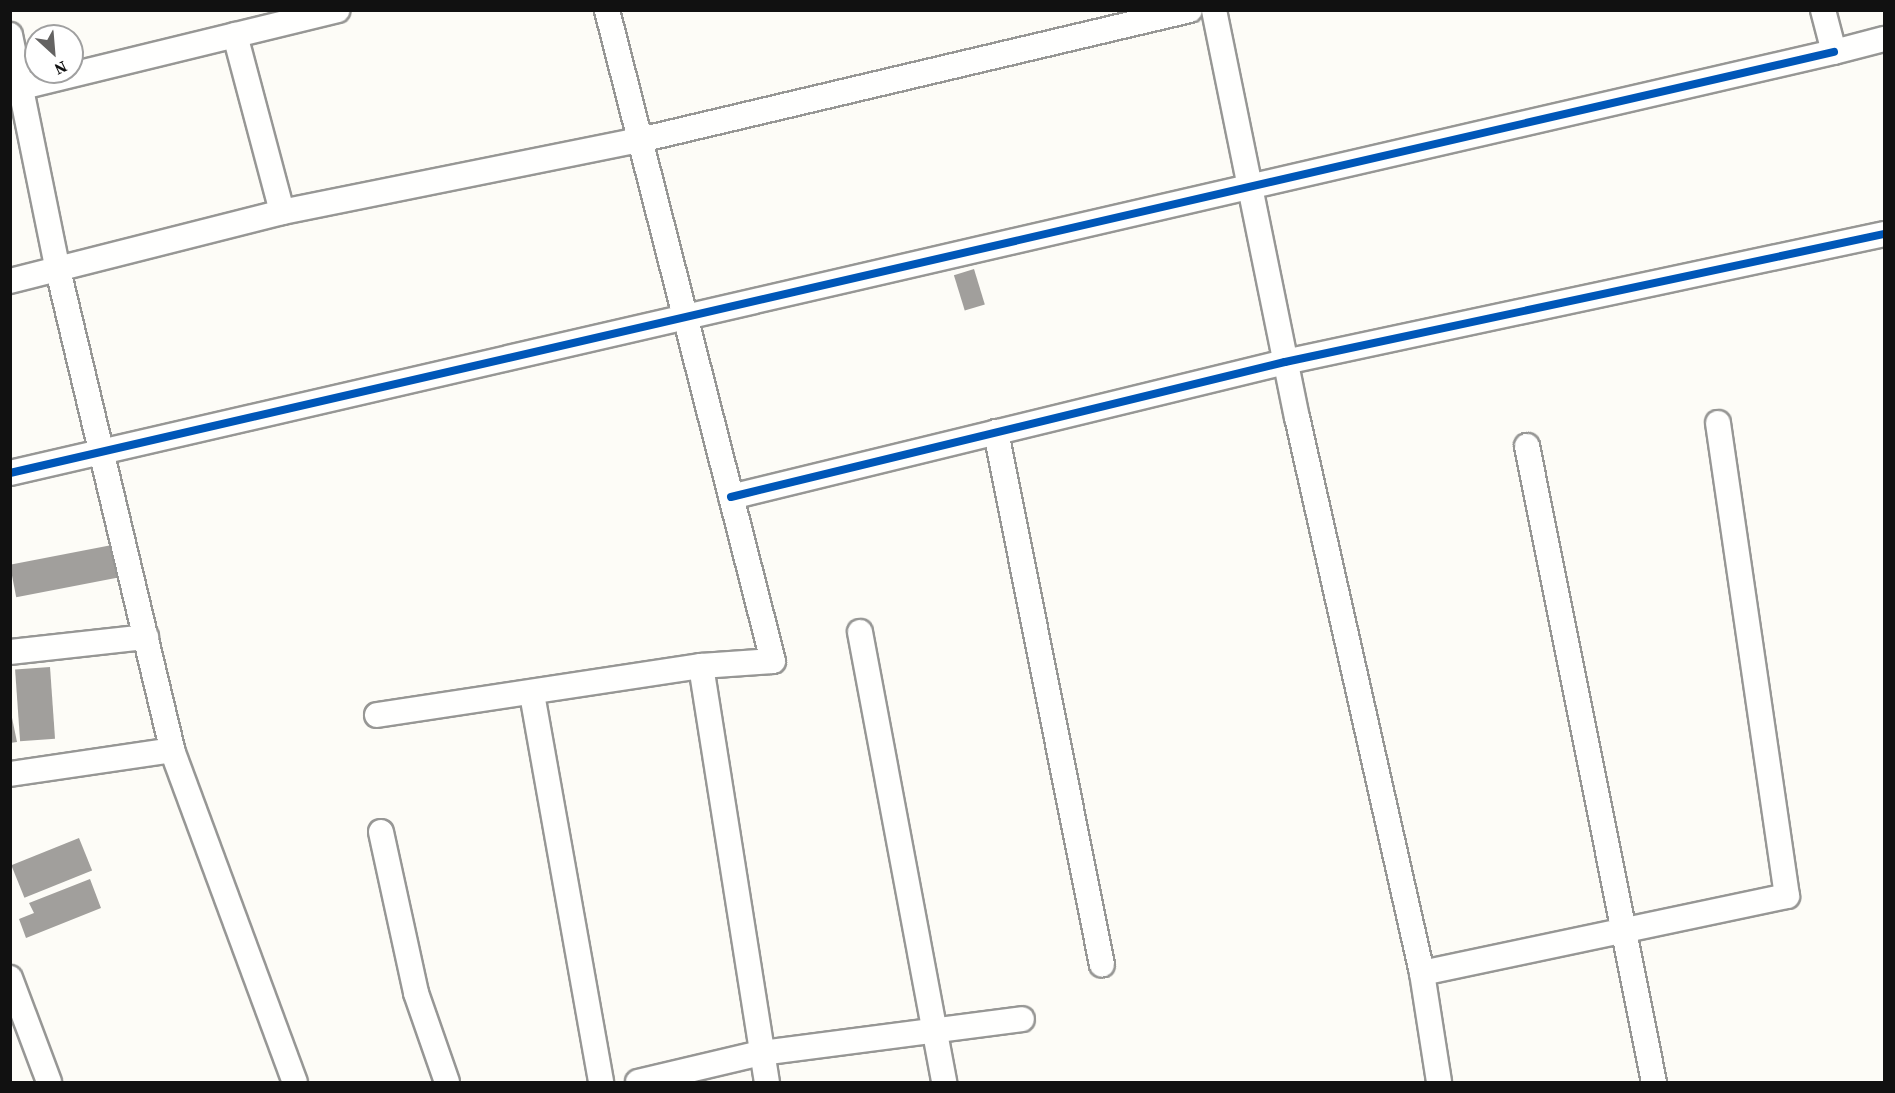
<!DOCTYPE html>
<html>
<head>
<meta charset="utf-8">
<style>
  body { margin:0 }
  #map { position:relative; width:1895px; height:1093px; overflow:hidden; background:#fdfcf7; font-family:"Source Serif 4",serif }
  div>[style] { position:absolute }
  [style*='--x'] { left:calc(var(--x)*1px); top:calc(var(--y)*1px); width:calc(var(--w)*1px); rotate:calc(var(--a)*1deg) }
  .building>* { inset:0; background:#a19f9c; transform-origin:0 0 }
  .roads { filter:drop-shadow(2px 0 #979795) drop-shadow(-2px 0 #979795) drop-shadow(0 2px #979795) drop-shadow(0 -2px #979795) }
  .street>* { height:24px; margin:-12px; padding:0 12px; transform-origin:12px; border-radius:12px; background:#fffffe }
  .cycleway>* { height:8px; margin:-4px; padding:0 4px; transform-origin:4px; border-radius:4px; background:#0057b8 }
  span { translate:-50% -50%; white-space:nowrap; text-align:center; line-height:1.15; -webkit-text-stroke:6px #fff; paint-order:stroke }
  .frame { position:absolute; inset:0; border:12px solid #111; pointer-events:none }
  .north { position:absolute; left:24px; top:24px; width:60px; height:60px; box-sizing:border-box; background:#fff; border:2px solid #a0a0a0; border-radius:50%; rotate:154deg; font-size:16px; font-weight:700; line-height:24px; text-align:center; color:#111 }
  .north::after { content:''; display:block; margin:auto; width:21px; height:27px; background:#646362; clip-path:polygon(50% 0,100% 100%,50% 72%,0 100%) }
</style>
</head>
<body>
<div id="map">
  <div class="building">
    <i style="left:974px;top:269px;width:37px;height:21px;rotate:73deg"></i>
    <i style="left:112px;top:545px;width:33px;height:104px;rotate:79deg"></i>
    <i style="left:50px;top:667px;width:72px;height:35px;rotate:86deg"></i>
    <i style="clip-path:polygon(10px 708px,17px 742px,10px 743px)"></i>
    <i style="left:79px;top:838px;width:35px;height:73px;rotate:68deg"></i>
    <i style="clip-path:polygon(90px 879px,101px 908px,26px 938px,19px 919px,34px 913px,29px 903px)"></i>
  </div>
  <div class="roads">
    <div class="street">
      <i style="--x:1214;--y:10;--w:415;--a:78.5"></i>
      <i style="--x:1297;--y:417;--w:570;--a:77.33"></i>
      <i style="--x:1422;--y:973;--w:110;--a:81.1"></i>
      <i style="--x:1823;--y:10;--w:43;--a:75.3"></i>
      <i style="--x:1834;--y:52;--w:52;--a:-14.6"></i>
      <i style="--x:10;--y:35;--w:240;--a:78.5"></i>
      <i style="--x:58;--y:270;--w:493;--a:76.6"></i>
      <i style="--x:172;--y:750;--w:354;--a:69.7"></i>
      <i style="--x:235;--y:35;--w:183;--a:75.1"></i>
      <i style="--x:282;--y:212;--w:365;--a:-11.4"></i>
      <i style="--x:640;--y:140;--w:565;--a:-13.3"></i>
      <i style="--x:10;--y:90;--w:337;--a:-13.7"></i>
      <i style="--x:10;--y:281;--w:281;--a:-14.2"></i>
      <i style="--x:996;--y:432;--w:543;--a:78.75"></i>
      <i style="--x:1527;--y:446;--w:649;--a:78.71"></i>
      <i style="--x:10;--y:473;--w:1872;--a:-13"></i>
      <i style="--x:731;--y:497;--w:570;--a:-13.7"></i>
      <i style="--x:1285;--y:362;--w:613;--a:-12.06"></i>
      <i style="--x:860;--y:632;--w:458;--a:79.4"></i>
      <i style="--x:10;--y:652;--w:137;--a:-6.3"></i>
      <i style="--x:701;--y:666;--w:421;--a:81"></i>
      <i style="--x:532;--y:694;--w:394;--a:79.9"></i>
      <i style="--x:377;--y:715;--w:328;--a:-8.6"></i>
      <i style="--x:701;--y:666;--w:72;--a:-4"></i>
      <i style="--x:773;--y:661;--w:672;--a:-104.31"></i>
      <i style="--x:10;--y:774;--w:164;--a:-8.4"></i>
      <i style="--x:381;--y:832;--w:165;--a:77.7"></i>
      <i style="--x:416;--y:993;--w:94;--a:70.8"></i>
      <i style="--x:1422;--y:973;--w:373;--a:-11.9"></i>
      <i style="--x:1787;--y:896;--w:478;--a:-98.3"></i>
      <i style="--x:10;--y:978;--w:111;--a:69.4"></i>
      <i style="--x:638;--y:1082;--w:126;--a:-13.3"></i>
      <i style="--x:761;--y:1053;--w:263;--a:-7.4"></i>
    </div>
  </div>
  <div class="cycleway">
    <i style="--x:10;--y:473;--w:1872;--a:-13"></i>
    <i style="--x:731;--y:497;--w:570;--a:-13.7"></i>
    <i style="--x:1285;--y:362;--w:613;--a:-12.06"></i>
  </div>
  <div class="frame"></div>
  <div class="north">N</div>
</div>
</body>
</html>
